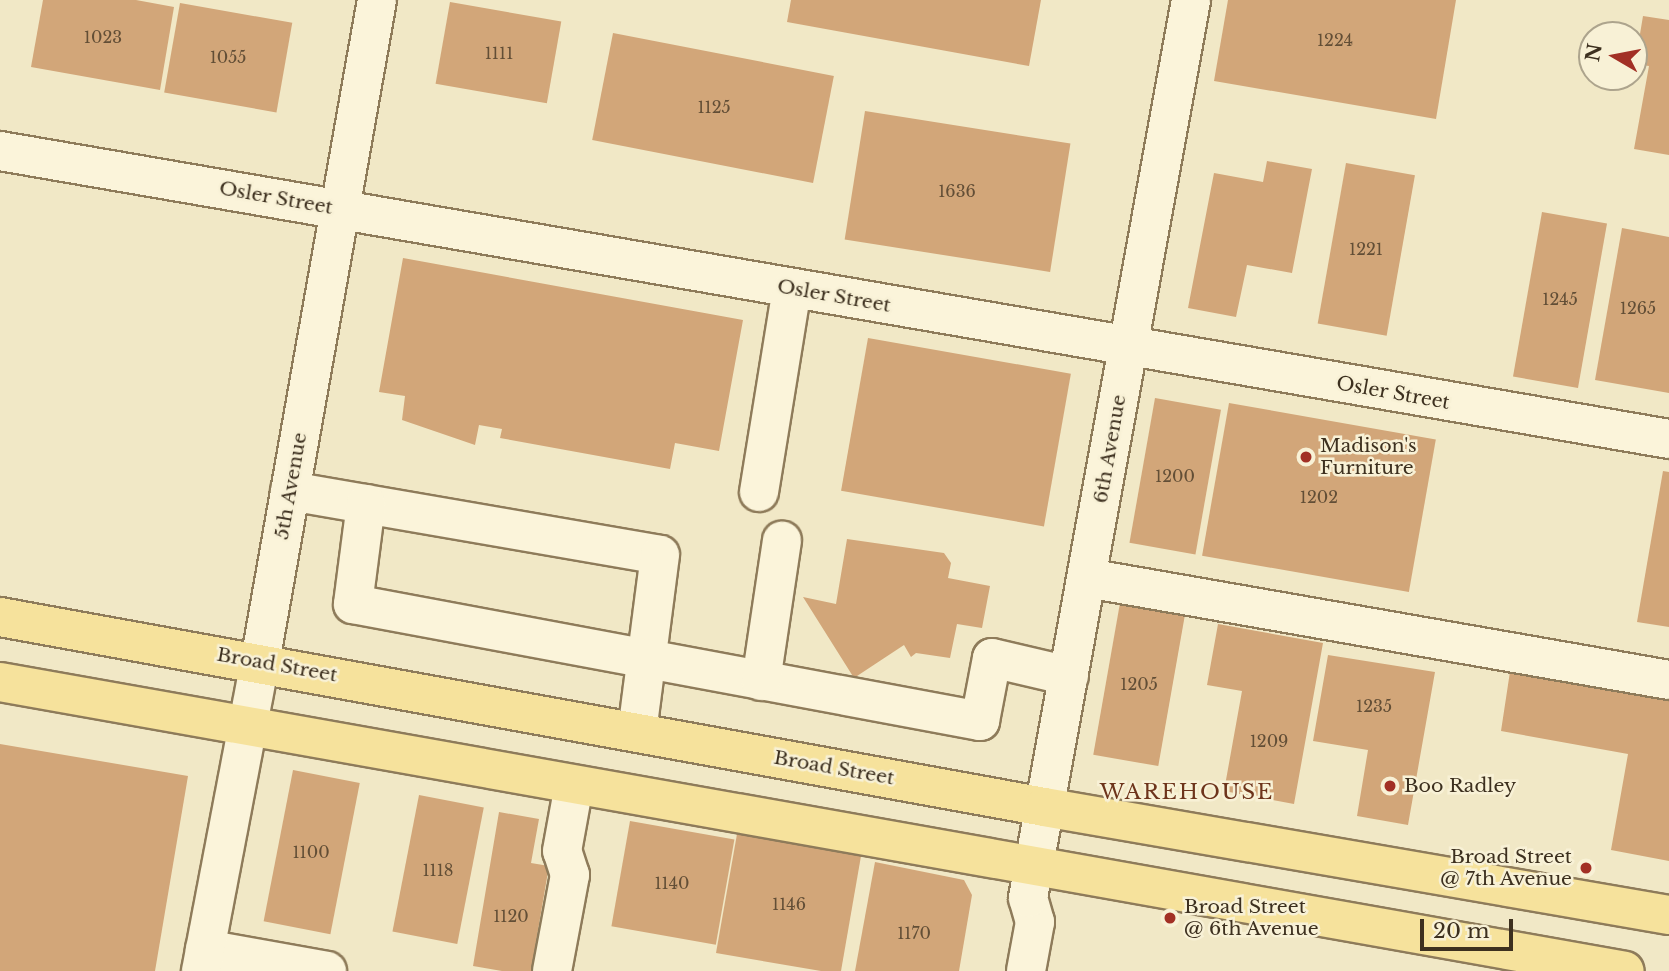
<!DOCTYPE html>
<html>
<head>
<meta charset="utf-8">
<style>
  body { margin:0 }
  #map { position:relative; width:1669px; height:971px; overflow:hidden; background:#f1e8c6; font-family:"Libre Baskerville",serif }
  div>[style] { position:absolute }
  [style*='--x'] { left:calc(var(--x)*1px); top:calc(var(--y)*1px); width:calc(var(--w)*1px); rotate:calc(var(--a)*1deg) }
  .building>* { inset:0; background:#d2a679; transform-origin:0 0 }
  .roads { filter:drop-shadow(2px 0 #8e7b5a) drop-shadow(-2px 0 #8e7b5a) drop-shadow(0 2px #8e7b5a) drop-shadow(0 -2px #8e7b5a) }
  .minor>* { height:38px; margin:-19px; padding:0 19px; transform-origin:19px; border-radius:19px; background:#fbf4da }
  .major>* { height:38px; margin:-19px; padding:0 19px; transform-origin:19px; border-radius:19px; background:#f6e29c }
  .dots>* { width:19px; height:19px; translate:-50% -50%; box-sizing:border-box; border:4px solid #f8f1d6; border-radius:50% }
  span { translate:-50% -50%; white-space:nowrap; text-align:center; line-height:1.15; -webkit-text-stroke:5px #f8f1d6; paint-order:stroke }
  .number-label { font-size:16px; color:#624e36 }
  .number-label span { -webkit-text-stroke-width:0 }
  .street-label { font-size:19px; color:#3d301f }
  .poi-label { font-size:19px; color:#3d301f }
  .left { translate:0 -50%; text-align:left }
  .right { translate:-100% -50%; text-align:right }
  .neighbourhood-label { font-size:21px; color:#6d341b; letter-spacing:2px }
  .north { position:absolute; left:1578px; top:21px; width:70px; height:70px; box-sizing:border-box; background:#f8f1d6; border:2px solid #ada48d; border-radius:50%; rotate:280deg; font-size:19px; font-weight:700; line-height:28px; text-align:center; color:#3d301f }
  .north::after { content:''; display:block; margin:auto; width:24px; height:32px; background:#a23025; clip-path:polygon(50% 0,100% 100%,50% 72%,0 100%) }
  .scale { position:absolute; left:1420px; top:919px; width:93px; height:32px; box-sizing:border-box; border:4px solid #3d301f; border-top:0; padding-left:9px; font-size:21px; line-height:24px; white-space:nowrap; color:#3d301f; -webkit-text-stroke:5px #f8f1d6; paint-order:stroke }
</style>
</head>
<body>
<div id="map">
  <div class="building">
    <i style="clip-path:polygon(43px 0,136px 0,174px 7px,160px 90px,31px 67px)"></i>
    <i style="clip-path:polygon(791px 0,1041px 0,1029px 66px,787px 22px)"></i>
    <i style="clip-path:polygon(1228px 0,1456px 0,1436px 119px,1214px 81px)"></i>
    <i style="left:450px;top:2px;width:113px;height:83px;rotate:10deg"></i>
    <i style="left:180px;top:3px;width:114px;height:91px;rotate:10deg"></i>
    <i style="clip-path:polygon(1643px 16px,1669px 20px,1669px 155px,1634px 149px,1649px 66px,1635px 64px)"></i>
    <i style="left:613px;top:33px;width:225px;height:109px;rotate:11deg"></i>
    <i style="left:865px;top:111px;width:208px;height:130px;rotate:9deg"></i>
    <i style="clip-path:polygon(1267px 161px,1312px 169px,1292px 273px,1247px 265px,1236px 317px,1188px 308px,1214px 173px,1263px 182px)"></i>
    <i style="left:1346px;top:163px;width:70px;height:163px;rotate:10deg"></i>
    <i style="left:1542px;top:212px;width:66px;height:167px;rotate:10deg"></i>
    <i style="clip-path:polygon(1622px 228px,1669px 237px,1669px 393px,1595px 380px)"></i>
    <i style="clip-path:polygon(403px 258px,743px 320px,719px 451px,675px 443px,670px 469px,500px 438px,502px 429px,479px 425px,475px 445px,402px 420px,405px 396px,379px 392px)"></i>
    <i style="left:868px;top:338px;width:206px;height:155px;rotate:10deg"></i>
    <i style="left:1155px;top:398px;width:67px;height:147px;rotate:10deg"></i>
    <i style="left:1229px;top:403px;width:210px;height:155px;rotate:10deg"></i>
    <i style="clip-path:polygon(1663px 471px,1669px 472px,1669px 627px,1637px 622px)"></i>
    <i style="clip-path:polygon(847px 539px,944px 553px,951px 563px,948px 578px,990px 586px,982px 628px,957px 624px,950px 658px,916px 653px,911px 657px,904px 645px,854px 678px,803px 597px,836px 604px)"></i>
    <i style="left:1120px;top:603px;width:66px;height:154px;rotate:10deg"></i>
    <i style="clip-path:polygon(1218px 624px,1323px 643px,1294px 804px,1224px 791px,1242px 691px,1207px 685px)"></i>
    <i style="clip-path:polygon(1328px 655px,1435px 672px,1408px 825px,1357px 816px,1368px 750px,1313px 741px)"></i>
    <i style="clip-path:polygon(1511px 665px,1669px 699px,1669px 861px,1611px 850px,1628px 754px,1501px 731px)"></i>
    <i style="clip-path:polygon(0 744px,188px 776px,155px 971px,0 971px)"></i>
    <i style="left:293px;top:770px;width:68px;height:154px;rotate:11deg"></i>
    <i style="left:419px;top:795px;width:66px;height:139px;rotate:11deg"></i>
    <i style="clip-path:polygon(499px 812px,539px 819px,531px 863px,549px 866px,531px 971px,502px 971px,473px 966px)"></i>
    <i style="left:630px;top:821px;width:106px;height:107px;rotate:10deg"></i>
    <i style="clip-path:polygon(737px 834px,861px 856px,841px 971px,821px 971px,716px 953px)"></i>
    <i style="clip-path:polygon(875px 862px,964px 880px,972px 895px,959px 971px,855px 971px)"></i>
  </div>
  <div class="roads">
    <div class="minor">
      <i style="--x:0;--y:151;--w:1694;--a:9.79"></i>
      <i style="--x:290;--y:491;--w:375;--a:9.8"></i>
      <i style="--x:660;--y:555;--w:178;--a:97.4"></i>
      <i style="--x:759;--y:492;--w:206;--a:-80.8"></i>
      <i style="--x:366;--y:504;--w:101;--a:97.4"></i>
      <i style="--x:353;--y:604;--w:638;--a:10.57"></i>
      <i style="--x:980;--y:721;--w:64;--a:-79.2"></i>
      <i style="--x:992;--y:658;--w:79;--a:13.2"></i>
      <i style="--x:1087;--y:578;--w:591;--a:9.94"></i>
      <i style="--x:761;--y:681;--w:142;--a:-81.5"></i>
      <i style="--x:205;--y:949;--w:124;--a:10.2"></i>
      <i style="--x:201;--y:971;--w:315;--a:-79.2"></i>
      <i style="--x:260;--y:662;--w:672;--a:-79.98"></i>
      <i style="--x:552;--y:971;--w:98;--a:-79.4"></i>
      <i style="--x:570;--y:875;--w:25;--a:-108"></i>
      <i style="--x:562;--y:851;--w:67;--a:-79.7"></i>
      <i style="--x:1026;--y:971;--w:50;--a:-79.6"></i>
      <i style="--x:1035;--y:922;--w:25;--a:-106"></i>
      <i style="--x:1028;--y:898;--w:913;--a:-79.71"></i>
    </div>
    <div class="major">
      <i style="--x:0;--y:617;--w:1061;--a:10.31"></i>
      <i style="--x:1044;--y:807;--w:634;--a:9.8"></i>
      <i style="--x:0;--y:682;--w:1650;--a:10.08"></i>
    </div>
  </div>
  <div class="dots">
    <i style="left:1306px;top:457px;background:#a23025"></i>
    <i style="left:1390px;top:786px;background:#a23025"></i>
    <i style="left:1586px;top:868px;background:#a23025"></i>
    <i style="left:1170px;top:918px;background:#a23025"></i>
  </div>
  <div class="number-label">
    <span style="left:103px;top:37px">1023</span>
    <span style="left:1335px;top:40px">1224</span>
    <span style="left:499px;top:53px">1111</span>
    <span style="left:228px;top:57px">1055</span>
    <span style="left:714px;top:107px">1125</span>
    <span style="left:957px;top:191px">1636</span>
    <span style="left:1366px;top:249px">1221</span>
    <span style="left:1560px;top:299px">1245</span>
    <span style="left:1638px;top:308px">1265</span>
    <span style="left:1175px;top:476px">1200</span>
    <span style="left:1319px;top:497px">1202</span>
    <span style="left:1139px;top:684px">1205</span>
    <span style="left:1374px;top:706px">1235</span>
    <span style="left:1269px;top:741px">1209</span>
    <span style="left:311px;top:852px">1100</span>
    <span style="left:438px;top:870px">1118</span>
    <span style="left:672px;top:883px">1140</span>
    <span style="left:789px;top:904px">1146</span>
    <span style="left:511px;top:916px">1120</span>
    <span style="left:914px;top:933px">1170</span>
  </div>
  <div class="street-label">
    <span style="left:276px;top:198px;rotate:10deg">Osler Street</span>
    <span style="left:834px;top:296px;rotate:10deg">Osler Street</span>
    <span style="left:1393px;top:393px;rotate:10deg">Osler Street</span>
    <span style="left:1110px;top:449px;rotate:-80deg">6th Avenue</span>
    <span style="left:291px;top:486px;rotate:-80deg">5th Avenue</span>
    <span style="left:277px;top:665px;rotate:10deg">Broad Street</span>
    <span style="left:834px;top:768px;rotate:10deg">Broad Street</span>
  </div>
  <div class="poi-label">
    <span class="left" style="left:1320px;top:457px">Madison's<br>Furniture</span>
    <span class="left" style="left:1404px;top:786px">Boo Radley</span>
    <span class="right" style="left:1572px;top:868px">Broad Street<br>@ 7th Avenue</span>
    <span class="left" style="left:1184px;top:918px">Broad Street<br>@ 6th Avenue</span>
  </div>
  <div class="neighbourhood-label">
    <span style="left:1187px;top:792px">WAREHOUSE</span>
  </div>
  <div class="north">N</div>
  <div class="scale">20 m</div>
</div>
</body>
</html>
